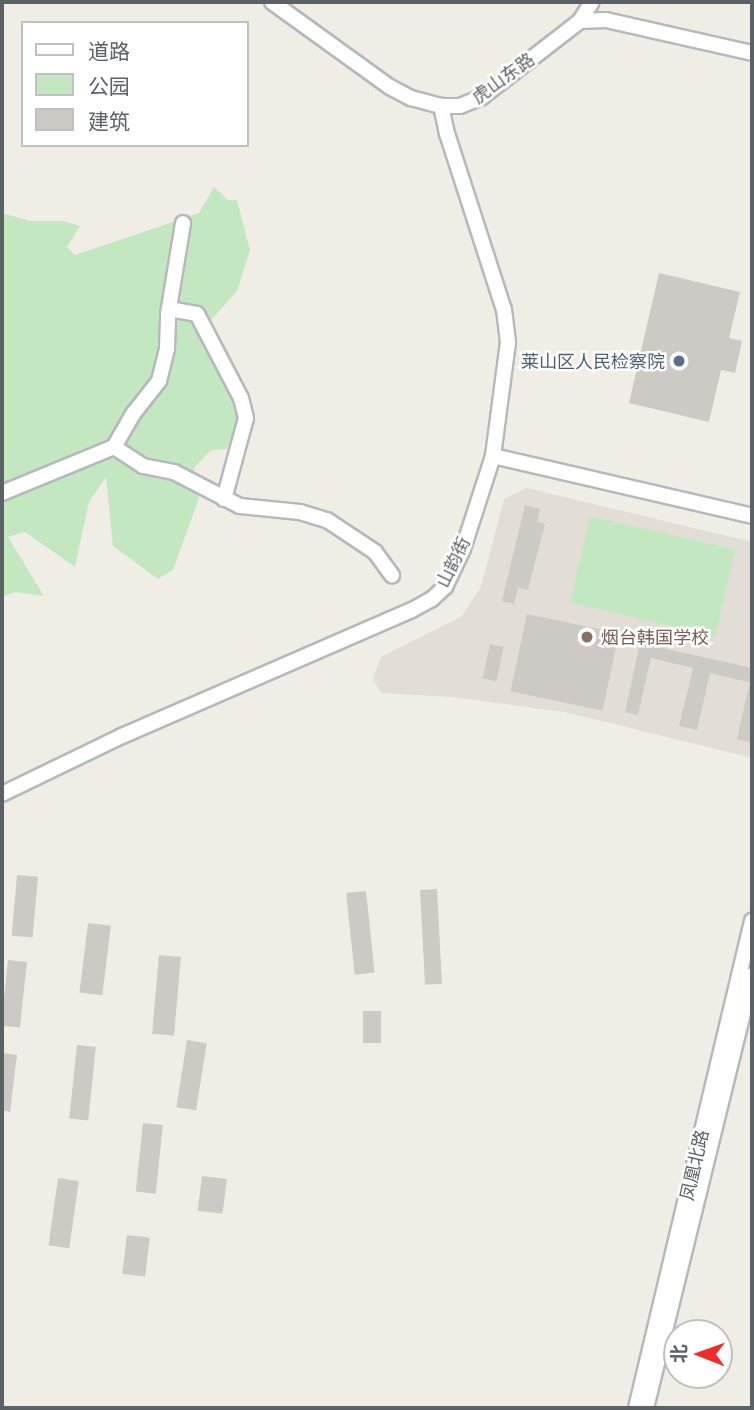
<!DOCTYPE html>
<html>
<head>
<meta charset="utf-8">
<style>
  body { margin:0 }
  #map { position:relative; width:754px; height:1410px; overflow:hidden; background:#f0ede5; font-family:Commissioner,"Noto Sans SC",sans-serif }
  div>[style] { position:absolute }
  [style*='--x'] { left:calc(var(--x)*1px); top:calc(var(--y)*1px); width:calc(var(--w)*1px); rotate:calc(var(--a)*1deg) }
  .education>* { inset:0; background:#e2ded6 }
  .green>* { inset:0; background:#c3e8c0; transform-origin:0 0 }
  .building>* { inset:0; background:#cdc9c4; transform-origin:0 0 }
  .roads { filter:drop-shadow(2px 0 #b5b8bc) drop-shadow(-2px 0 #b5b8bc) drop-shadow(0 2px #b5b8bc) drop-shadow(0 -2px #b5b8bc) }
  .minor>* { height:14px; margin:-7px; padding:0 7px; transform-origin:7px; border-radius:7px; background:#fff }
  .dots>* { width:19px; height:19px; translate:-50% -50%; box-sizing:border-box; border:4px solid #fff; border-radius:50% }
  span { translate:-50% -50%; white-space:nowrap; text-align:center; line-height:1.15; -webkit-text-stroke:5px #fff; paint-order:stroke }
  .street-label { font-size:18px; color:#5c6166 }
  .service-label { font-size:18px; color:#4e5e75 }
  .right { translate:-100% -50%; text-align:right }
  .education-label { font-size:18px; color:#785e54 }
  .left { translate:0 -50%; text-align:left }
  .frame { position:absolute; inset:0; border:4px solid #5c6166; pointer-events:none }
  .legend { position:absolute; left:21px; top:21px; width:228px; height:126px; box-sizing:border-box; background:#fff; border:2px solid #bec0c2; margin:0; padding:9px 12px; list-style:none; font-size:21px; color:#5c6166 }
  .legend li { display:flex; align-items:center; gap:14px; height:35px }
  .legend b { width:35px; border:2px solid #bec0c2 }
  .north { position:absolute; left:663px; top:1319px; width:70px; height:70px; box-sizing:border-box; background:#fff; border:2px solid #bec0c2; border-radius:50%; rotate:271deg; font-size:19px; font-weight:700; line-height:28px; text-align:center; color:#5c6166 }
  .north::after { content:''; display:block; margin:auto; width:24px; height:32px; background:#f22b28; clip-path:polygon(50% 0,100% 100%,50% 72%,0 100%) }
</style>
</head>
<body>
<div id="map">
  <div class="education">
    <i style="clip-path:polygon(527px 488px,752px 542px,752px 758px,565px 712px,451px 697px,381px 693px,373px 679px,381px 657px,461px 617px,481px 587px,504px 499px)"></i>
  </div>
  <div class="green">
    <i style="clip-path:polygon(214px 187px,228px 200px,237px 200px,250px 250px,237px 291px,203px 329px,221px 368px,239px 420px,227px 449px,211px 450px,194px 468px,199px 498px,173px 570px,158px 579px,113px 546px,106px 477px,89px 502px,75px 567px,25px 532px,8px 537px,44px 596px,15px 592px,2px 597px,2px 213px,30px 221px,64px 221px,80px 226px,67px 247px,75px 255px,199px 213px)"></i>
    <i style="left:590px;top:516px;width:149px;height:89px;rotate:13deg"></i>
  </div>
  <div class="building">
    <i style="clip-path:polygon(659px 273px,740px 292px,729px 338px,742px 341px,735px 373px,721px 370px,709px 422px,629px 403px)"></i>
    <i style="clip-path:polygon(525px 505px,540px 509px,537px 522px,545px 524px,528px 590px,518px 588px,514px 604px,502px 601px)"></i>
    <i style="left:527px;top:614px;width:94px;height:79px;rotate:12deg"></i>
    <i style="clip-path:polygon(640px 643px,752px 668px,752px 683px,710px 673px,697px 730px,679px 726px,693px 668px,651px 658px,638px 715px,625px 712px)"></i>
    <i style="left:490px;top:644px;width:14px;height:35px;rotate:12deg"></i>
    <i style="clip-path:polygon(749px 686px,752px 686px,752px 743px,737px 739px)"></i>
    <i style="left:17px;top:875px;width:21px;height:61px;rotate:5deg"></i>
    <i style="left:437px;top:889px;width:95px;height:17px;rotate:87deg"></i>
    <i style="left:366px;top:891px;width:82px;height:20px;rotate:84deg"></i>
    <i style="left:88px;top:923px;width:23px;height:70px;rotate:7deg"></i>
    <i style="left:159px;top:955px;width:22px;height:79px;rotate:5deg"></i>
    <i style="left:8px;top:960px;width:19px;height:66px;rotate:6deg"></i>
    <i style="left:363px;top:1011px;width:18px;height:32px"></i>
    <i style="left:187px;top:1040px;width:20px;height:68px;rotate:9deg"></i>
    <i style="left:77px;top:1045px;width:19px;height:74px;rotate:6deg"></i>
    <i style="clip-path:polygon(2px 1053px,17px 1055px,10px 1112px,2px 1110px)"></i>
    <i style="left:143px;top:1123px;width:20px;height:69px;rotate:6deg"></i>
    <i style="left:202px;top:1176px;width:25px;height:35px;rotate:7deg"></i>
    <i style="left:58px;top:1178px;width:21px;height:68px;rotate:8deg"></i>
    <i style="left:127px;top:1235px;width:23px;height:39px;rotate:7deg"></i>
  </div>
  <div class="roads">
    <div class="minor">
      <i style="--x:272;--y:2;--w:145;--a:35.8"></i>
      <i style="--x:390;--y:87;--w:24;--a:28"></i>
      <i style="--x:411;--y:98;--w:31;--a:15"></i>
      <i style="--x:441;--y:106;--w:19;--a:0"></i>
      <i style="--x:460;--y:106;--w:24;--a:-22"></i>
      <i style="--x:482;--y:97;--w:124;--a:-37.8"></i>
      <i style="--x:580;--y:21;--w:26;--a:-2"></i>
      <i style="--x:606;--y:20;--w:150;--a:12.7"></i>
      <i style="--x:580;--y:21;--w:22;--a:-58"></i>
      <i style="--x:169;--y:309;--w:28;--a:10"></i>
      <i style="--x:197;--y:314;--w:95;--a:62.4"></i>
      <i style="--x:241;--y:398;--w:21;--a:76"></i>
      <i style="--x:246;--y:418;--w:84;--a:105.2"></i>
      <i style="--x:114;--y:447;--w:38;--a:-60"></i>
      <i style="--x:133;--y:414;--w:42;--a:-51.8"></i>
      <i style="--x:159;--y:381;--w:34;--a:-76"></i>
      <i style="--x:167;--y:348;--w:34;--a:-88"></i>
      <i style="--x:168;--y:314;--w:92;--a:-80.6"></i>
      <i style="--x:493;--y:456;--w:266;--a:13"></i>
      <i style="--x:2;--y:493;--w:121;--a:-22.3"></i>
      <i style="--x:114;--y:447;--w:35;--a:33"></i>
      <i style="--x:143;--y:466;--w:32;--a:11"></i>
      <i style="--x:174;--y:472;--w:74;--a:27.3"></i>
      <i style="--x:240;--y:506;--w:60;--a:5.7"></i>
      <i style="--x:300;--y:512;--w:28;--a:17"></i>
      <i style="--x:327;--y:520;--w:58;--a:33.7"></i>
      <i style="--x:375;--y:552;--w:29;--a:54"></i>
      <i style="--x:2;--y:794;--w:133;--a:-25.8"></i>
      <i style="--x:122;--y:736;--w:316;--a:-23.5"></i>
      <i style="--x:412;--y:610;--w:23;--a:-29"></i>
      <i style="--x:432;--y:599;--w:18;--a:-43"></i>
      <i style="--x:445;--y:587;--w:42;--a:-64.7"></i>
      <i style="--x:463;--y:549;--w:98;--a:-72.1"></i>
      <i style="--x:493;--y:456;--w:115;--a:-82.5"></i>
      <i style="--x:508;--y:342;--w:32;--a:-97"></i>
      <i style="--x:504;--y:310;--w:185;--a:-107.9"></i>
      <i style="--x:447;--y:134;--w:29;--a:-102"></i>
      <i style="--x:636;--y:1408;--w:501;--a:-76.6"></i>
      <i style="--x:646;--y:1408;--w:446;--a:-76.2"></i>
    </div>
  </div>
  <div class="dots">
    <i style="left:679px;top:361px;background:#5c6f8a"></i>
    <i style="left:587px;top:637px;background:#8d6e63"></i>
  </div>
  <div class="street-label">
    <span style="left:503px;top:78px;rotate:-36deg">虎山东路</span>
    <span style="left:453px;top:562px;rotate:-64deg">山韵街</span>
    <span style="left:694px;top:1165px;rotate:-77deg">凤凰北路</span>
  </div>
  <div class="service-label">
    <span class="right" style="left:665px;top:361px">莱山区人民检察院</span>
  </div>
  <div class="education-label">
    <span class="left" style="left:601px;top:637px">烟台韩国学校</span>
  </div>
  <div class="frame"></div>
  <ul class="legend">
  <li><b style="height:9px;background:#fff"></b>道路</li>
  <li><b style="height:19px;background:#c3e8c0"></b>公园</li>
  <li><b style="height:19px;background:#cdc9c4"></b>建筑</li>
  </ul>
  <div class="north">北</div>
</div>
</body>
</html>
